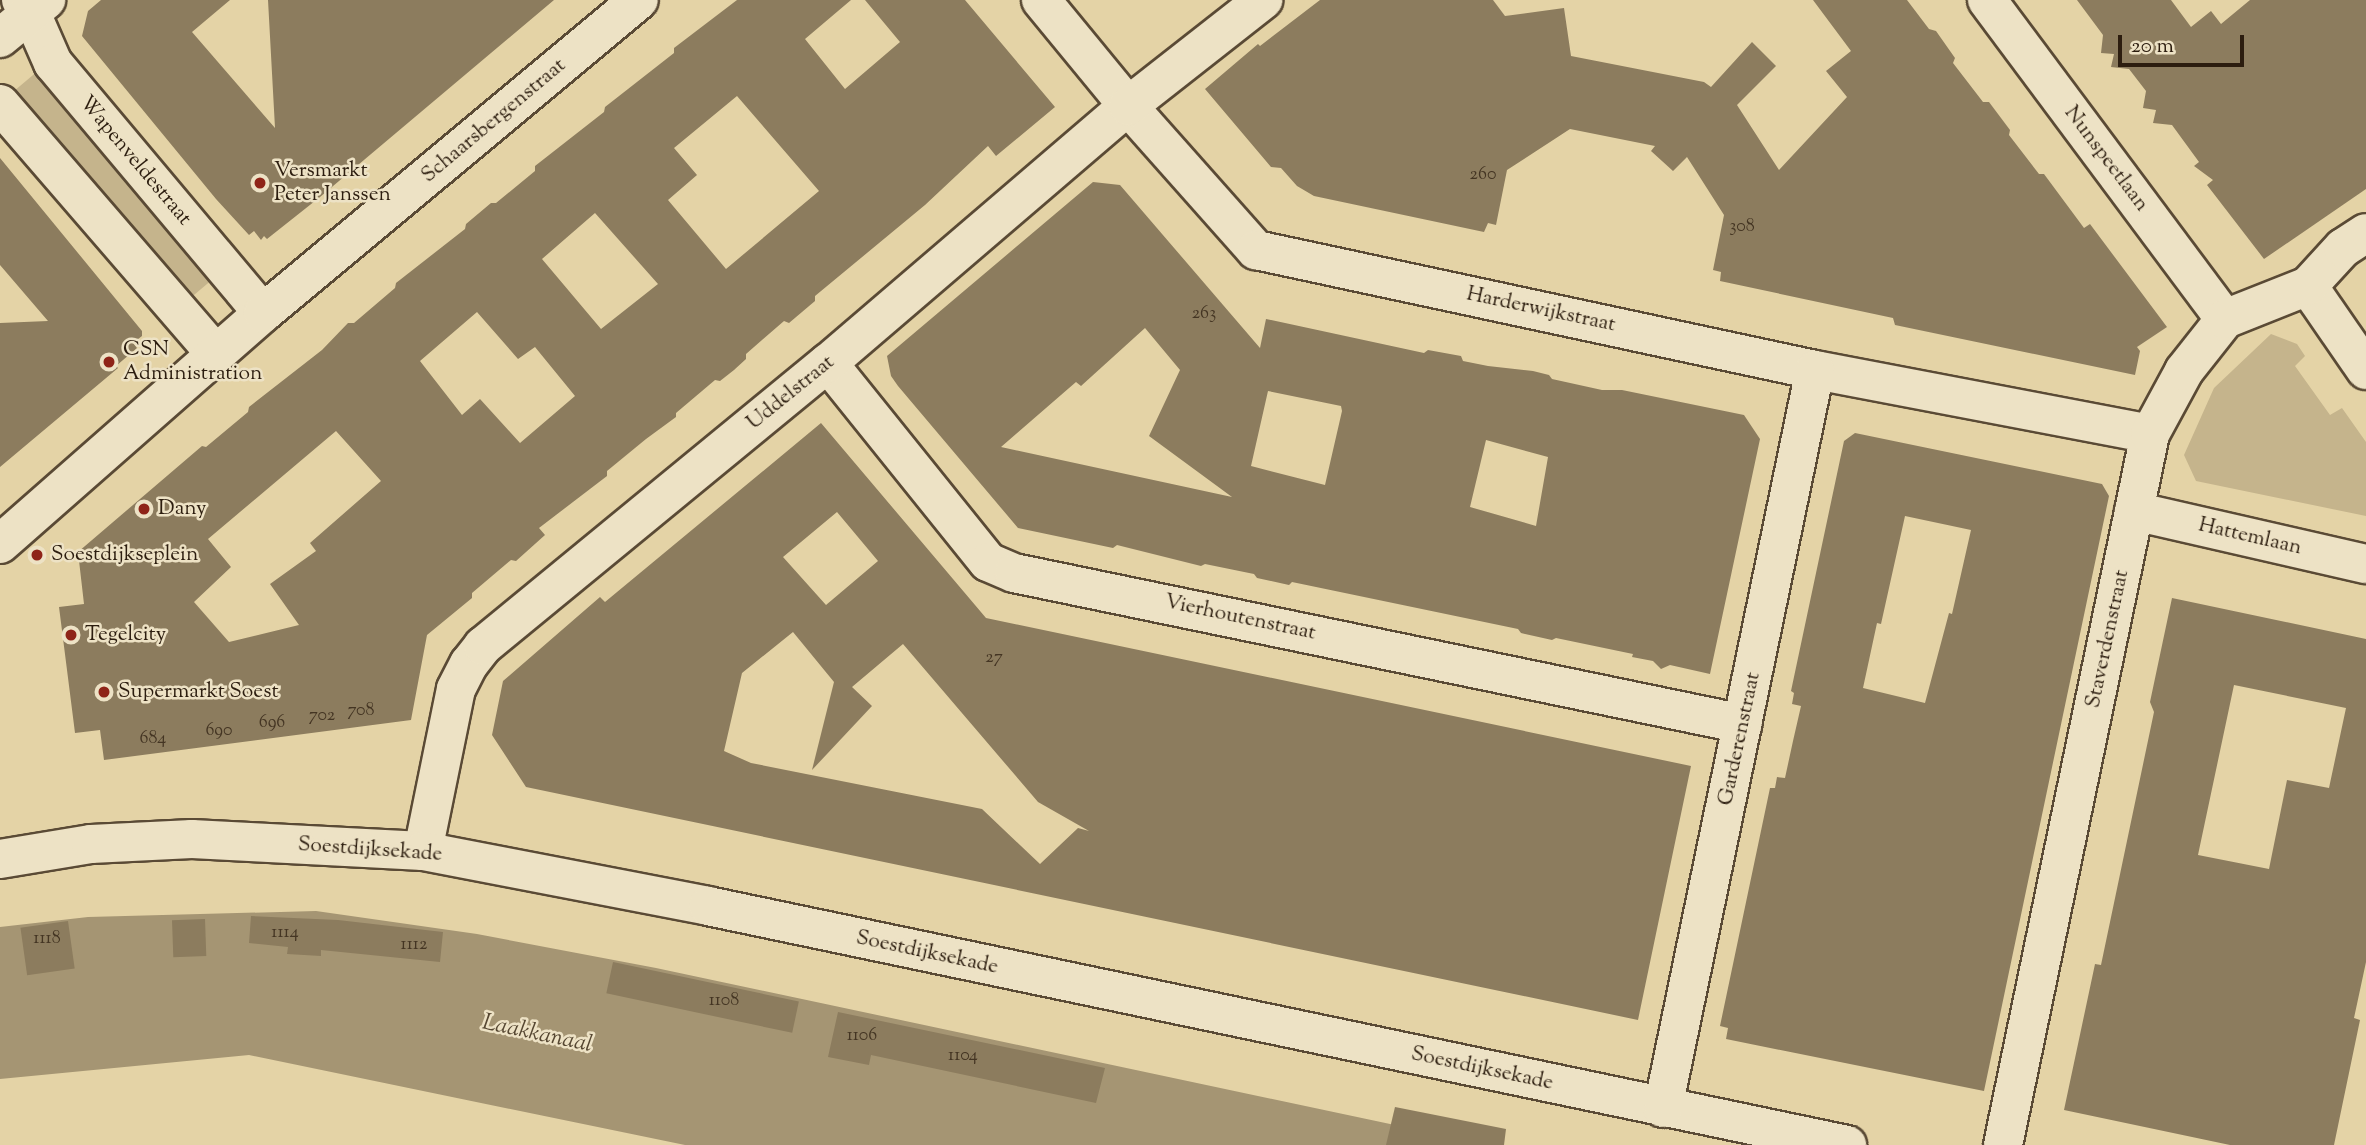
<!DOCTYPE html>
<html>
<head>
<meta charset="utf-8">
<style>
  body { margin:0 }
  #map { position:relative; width:2366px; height:1145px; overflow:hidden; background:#e4d3a6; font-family:"Sorts Mill Goudy",serif }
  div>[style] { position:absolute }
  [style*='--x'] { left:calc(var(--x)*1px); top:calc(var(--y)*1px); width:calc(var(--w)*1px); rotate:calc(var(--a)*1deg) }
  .green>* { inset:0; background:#c5b48c; transform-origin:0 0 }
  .water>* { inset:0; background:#a59573 }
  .building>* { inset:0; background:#8c7c5e; transform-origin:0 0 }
  .roads { filter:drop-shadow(2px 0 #5a4a35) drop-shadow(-2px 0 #5a4a35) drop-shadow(0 2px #5a4a35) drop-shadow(0 -2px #5a4a35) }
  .street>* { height:38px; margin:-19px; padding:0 19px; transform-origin:19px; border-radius:19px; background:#ede2c5 }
  .secondary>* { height:38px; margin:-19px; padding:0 19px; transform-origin:19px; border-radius:19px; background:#ede2c5 }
  .dots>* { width:19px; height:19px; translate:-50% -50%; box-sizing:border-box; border:4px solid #ede2c5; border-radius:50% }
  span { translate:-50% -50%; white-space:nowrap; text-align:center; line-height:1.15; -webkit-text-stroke:5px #ede2c5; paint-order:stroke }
  .number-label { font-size:18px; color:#443523 }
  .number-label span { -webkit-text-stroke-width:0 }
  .street-label { font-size:21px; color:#2c1d0f }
  .poi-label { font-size:21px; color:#2c1d0f }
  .left { translate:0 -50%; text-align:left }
  .water-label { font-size:23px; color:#564732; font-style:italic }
  .scale { position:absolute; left:2118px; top:35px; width:126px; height:32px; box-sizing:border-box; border:4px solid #2c1d0f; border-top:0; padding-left:9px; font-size:21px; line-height:24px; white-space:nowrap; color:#2c1d0f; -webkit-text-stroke:5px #ede2c5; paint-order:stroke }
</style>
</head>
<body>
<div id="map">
  <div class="green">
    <i style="left:39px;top:70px;width:272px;height:38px;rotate:50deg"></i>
    <i style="clip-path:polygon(2271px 334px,2297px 344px,2305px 356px,2295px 366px,2330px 415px,2342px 408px,2366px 442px,2366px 516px,2196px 481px,2184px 455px,2214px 388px)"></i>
  </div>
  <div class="water">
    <i style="clip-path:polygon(316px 911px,477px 934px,656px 968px,1489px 1145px,685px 1145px,249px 1055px,0 1079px,0 927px,88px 917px)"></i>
  </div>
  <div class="building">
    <i style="clip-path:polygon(101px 0,230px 0,192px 32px,275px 128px,268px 0,554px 0,320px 197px,267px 239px,264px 236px,261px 240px,254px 231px,249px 235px,216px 199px,82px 36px,88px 11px)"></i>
    <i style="clip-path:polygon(evenodd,737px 0,851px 0,805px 39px,845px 89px,900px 42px,865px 0,965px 0,1055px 107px,996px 156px,988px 146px,925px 205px,815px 296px,815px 301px,789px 323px,784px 321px,746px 354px,746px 359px,734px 370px,720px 381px,715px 380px,676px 413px,676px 417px,646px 439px,607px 471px,607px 476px,539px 528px,545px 535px,516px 561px,511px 560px,472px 593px,472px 598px,427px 635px,411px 720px,104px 760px,100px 730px,75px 733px,59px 607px,84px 604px,78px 552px,202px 446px,206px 447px,248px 412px,249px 407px,322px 350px,348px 323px,354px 323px,395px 288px,396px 283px,465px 229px,466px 224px,491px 203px,496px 203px,535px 171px,535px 166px,604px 112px,605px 107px,674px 53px,674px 48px,737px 0,737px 96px,819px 191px,726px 269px,668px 200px,697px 175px,674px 148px,737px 96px,737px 0,595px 213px,658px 284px,601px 329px,542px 259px,595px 213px,737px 0,477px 312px,518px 359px,535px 347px,575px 396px,520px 443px,480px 399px,462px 415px,420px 361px,477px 312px,737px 0,336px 431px,381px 481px,310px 543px,316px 551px,270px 584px,299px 625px,229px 642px,194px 602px,231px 567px,208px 539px,336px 431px)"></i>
    <i style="clip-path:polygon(1320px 0,1493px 0,1505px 16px,1564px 8px,1571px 56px,1704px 82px,1711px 87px,1752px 42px,1776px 66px,1737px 105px,1779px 170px,1847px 97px,1826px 71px,1851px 51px,1813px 0,1907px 0,1929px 29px,1936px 31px,1955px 58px,1953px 63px,1983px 102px,1989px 102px,2010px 130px,2009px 135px,2039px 174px,2044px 174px,2084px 228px,2090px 224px,2167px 327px,2137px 347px,2140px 351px,2135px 375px,1895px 325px,1893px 318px,1720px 281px,1721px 272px,1713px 270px,1724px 215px,1687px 157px,1673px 171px,1651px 151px,1655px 146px,1570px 129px,1507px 170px,1496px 225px,1488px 223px,1484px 232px,1314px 196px,1297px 186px,1281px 168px,1271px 167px,1205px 89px,1258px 44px,1260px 46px)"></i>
    <i style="clip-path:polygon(2077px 0,2171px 0,2191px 27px,2211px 11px,2221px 24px,2250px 0,2366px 0,2366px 189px,2264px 259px,2207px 185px,2213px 180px,2194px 166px,2199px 162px,2172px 125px,2153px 123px,2156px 110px,2143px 108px,2146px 91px,2129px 69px,2111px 67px,2114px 54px,2101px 53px,2103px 35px)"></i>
    <i style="clip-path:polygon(0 158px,142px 331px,142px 336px,133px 343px,137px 348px,116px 366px,118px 368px,0 467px,0 323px,48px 321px,0 265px)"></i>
    <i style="clip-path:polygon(evenodd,1093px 182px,1120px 185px,1260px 348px,1266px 319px,1424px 353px,1428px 350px,1461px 356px,1463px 361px,1488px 366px,1533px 371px,1549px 375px,1552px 379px,1602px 390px,1622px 390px,1744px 415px,1760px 439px,1710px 674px,1670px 665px,1661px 669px,1653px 661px,1632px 657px,1633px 654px,1556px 638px,1552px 640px,1521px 633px,1518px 629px,1292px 582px,1289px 585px,1257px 578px,1254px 574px,1205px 564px,1201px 566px,1117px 545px,1113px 548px,1018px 528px,898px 386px,891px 376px,887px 356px,1093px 182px,1145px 328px,1180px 370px,1149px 436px,1232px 497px,1001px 447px,1076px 382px,1081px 386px,1145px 328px,1093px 182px,1268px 391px,1341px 406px,1342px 411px,1325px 485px,1251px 466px,1268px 391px,1093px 182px,1486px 440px,1548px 457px,1536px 526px,1470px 507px,1486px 440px)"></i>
    <i style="clip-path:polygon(evenodd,821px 423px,986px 618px,1691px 766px,1638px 1020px,526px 787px,492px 735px,503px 681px,600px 597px,605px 602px,821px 423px,837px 512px,878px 561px,826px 605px,783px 557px,837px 512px,821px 423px,793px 632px,834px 682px,812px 770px,872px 706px,852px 687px,903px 644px,1038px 802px,1089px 831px,1078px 828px,1040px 864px,982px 809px,751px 763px,724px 751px,742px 673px,793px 632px)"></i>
    <i style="clip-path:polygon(evenodd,1855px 433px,2102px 484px,2109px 496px,1984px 1091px,1726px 1039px,1728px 1028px,1720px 1026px,1770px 788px,1775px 788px,1777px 777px,1785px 778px,1793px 741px,1801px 706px,1792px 704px,1794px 693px,1791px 691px,1844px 441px,1855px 433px,1905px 516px,1971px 530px,1952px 614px,1949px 613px,1925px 703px,1863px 688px,1877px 623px,1881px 624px,1905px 516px)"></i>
    <i style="clip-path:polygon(evenodd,2172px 598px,2366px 639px,2366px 962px,2354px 1018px,2360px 1020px,2334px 1145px,2230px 1145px,2064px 1110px,2095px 964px,2101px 965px,2154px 712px,2150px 702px,2172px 598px,2234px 685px,2346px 708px,2329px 788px,2287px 780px,2269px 869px,2198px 855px,2234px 685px)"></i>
    <i style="clip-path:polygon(251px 916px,338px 920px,443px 932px,440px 962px,321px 950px,321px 956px,287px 954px,288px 947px,249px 943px)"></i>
    <i style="left:205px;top:919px;width:37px;height:33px;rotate:88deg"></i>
    <i style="left:68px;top:921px;width:48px;height:48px;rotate:82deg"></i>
    <i style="left:613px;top:962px;width:190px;height:32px;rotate:12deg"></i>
    <i style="clip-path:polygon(838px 1012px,1105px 1068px,1096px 1103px,871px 1055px,869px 1065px,828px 1057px)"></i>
    <i style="clip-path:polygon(1395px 1107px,1506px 1129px,1504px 1145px,1386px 1145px)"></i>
  </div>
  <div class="roads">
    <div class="street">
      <i style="--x:21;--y:0;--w:16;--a:52"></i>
      <i style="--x:31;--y:13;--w:55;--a:66.3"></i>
      <i style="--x:53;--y:63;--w:326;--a:50"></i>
      <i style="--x:1041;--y:0;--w:137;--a:50.6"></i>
      <i style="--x:1128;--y:106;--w:193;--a:48.4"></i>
      <i style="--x:1256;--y:250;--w:572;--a:12.12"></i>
      <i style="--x:1815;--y:370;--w:341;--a:10.8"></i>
      <i style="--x:1987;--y:0;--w:398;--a:53.3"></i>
      <i style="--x:0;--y:38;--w:60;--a:-39.6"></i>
      <i style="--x:0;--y:104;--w:330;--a:49.2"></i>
      <i style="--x:2308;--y:286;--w:102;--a:55.4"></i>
      <i style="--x:828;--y:363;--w:255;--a:51.2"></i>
      <i style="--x:988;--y:562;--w:28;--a:23"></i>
      <i style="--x:1014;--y:573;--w:744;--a:11.7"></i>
      <i style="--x:2134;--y:511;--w:238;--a:12.9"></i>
      <i style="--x:423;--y:851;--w:165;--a:-78.5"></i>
      <i style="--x:456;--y:689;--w:28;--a:-63"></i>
      <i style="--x:469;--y:664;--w:23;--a:-52"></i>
      <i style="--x:483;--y:646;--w:446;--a:-39.4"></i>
      <i style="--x:828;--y:363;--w:395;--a:-40.6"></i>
      <i style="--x:1128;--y:106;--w:172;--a:-38.1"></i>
      <i style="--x:0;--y:859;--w:92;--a:-9.4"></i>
      <i style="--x:91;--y:844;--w:101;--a:-2.8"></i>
      <i style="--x:192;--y:839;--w:231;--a:3"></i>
      <i style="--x:423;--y:851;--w:290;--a:10.9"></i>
      <i style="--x:708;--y:906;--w:1164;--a:11.85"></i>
      <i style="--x:1663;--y:1108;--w:753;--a:-78.36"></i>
      <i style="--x:2003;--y:1145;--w:726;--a:-78.32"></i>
      <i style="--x:2150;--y:434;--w:72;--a:-61.6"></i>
      <i style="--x:2184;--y:371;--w:66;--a:-51.7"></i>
      <i style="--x:2225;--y:319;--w:89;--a:-21.7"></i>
      <i style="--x:2308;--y:286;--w:52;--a:-47.4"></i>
      <i style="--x:2343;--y:248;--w:27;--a:-33"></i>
    </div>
    <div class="secondary">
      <i style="--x:0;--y:544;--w:350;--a:-41.3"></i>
      <i style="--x:263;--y:313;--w:489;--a:-39.8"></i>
    </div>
  </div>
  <div class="dots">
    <i style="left:260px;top:183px;background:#8f2418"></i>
    <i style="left:109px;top:362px;background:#8f2418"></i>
    <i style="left:144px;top:509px;background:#8f2418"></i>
    <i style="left:37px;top:555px;background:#8f2418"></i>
    <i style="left:71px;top:635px;background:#8f2418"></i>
    <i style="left:104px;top:692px;background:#8f2418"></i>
  </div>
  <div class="number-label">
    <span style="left:1483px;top:175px">260</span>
    <span style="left:1742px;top:227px">308</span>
    <span style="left:1204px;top:314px">263</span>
    <span style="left:994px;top:658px">27</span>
    <span style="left:361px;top:711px">708</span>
    <span style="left:322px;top:716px">702</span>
    <span style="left:272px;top:723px">696</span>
    <span style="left:219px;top:731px">690</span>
    <span style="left:153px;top:739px">684</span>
    <span style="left:285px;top:933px">1114</span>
    <span style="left:47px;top:939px">1118</span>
    <span style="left:414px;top:945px">1112</span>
    <span style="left:724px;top:1001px">1108</span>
    <span style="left:862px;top:1036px">1106</span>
    <span style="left:963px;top:1056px">1104</span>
  </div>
  <div class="street-label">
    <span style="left:494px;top:121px;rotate:-40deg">Schaarsbergenstraat</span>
    <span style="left:2106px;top:159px;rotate:53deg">Nunspeetlaan</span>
    <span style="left:135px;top:161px;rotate:50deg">Wapenveldestraat</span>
    <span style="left:1541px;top:310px;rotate:12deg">Harderwijkstraat</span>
    <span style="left:791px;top:393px;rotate:-39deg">Uddelstraat</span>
    <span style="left:2250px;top:537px;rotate:13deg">Hattemlaan</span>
    <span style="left:1240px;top:618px;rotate:12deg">Vierhoutenstraat</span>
    <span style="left:2108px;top:639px;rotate:-78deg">Staverdenstraat</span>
    <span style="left:1740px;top:739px;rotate:-78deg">Garderenstraat</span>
    <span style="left:370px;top:850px;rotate:4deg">Soestdijksekade</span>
    <span style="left:927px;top:953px;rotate:12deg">Soestdijksekade</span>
    <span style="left:1482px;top:1069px;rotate:12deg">Soestdijksekade</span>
  </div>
  <div class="poi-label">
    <span class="left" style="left:274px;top:183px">Versmarkt<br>Peter Janssen</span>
    <span class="left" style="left:123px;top:362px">CSN<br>Administration</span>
    <span class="left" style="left:158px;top:509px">Dany</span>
    <span class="left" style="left:51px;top:555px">Soestdijkseplein</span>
    <span class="left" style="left:85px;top:635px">Tegelcity</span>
    <span class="left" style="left:118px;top:692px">Supermarkt Soest</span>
  </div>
  <div class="water-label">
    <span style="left:537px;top:1035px;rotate:12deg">Laakkanaal</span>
  </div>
  <div class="scale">20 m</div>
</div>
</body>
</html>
